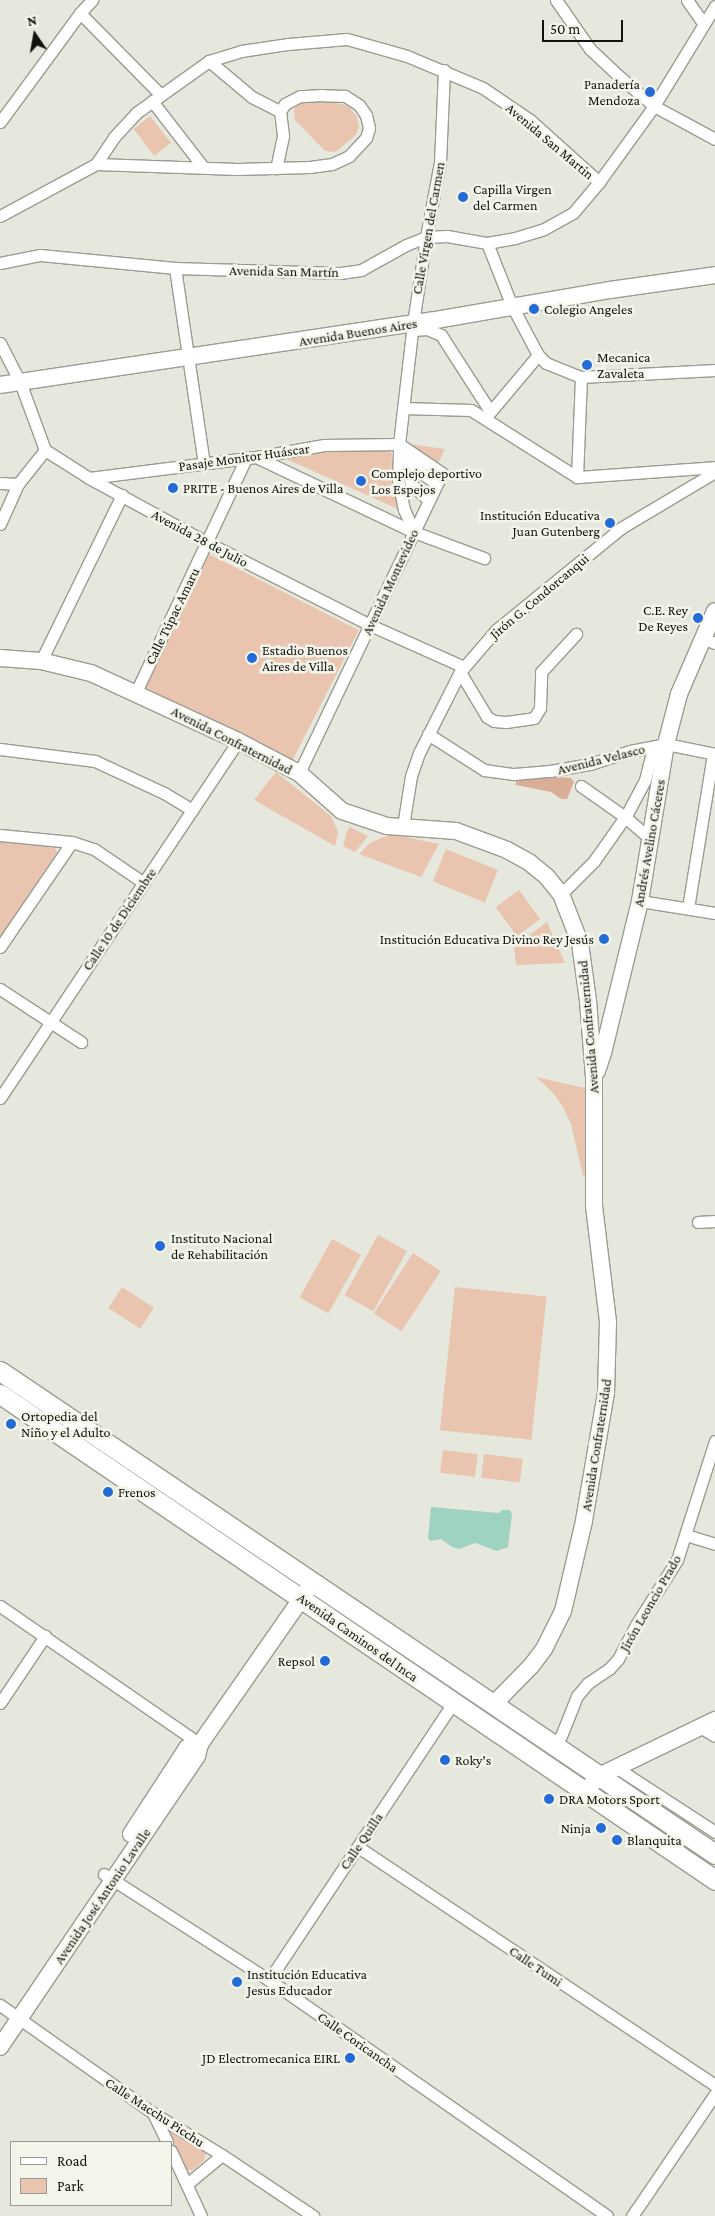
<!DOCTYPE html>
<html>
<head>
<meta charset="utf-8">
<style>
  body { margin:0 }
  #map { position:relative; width:715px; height:2216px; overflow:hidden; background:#e7e8dd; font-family:"Crimson Pro",serif }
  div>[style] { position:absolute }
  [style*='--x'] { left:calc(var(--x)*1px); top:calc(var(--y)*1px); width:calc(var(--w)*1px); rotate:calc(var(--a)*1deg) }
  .green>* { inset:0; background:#e9c4af; transform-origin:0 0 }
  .forest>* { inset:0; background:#d9ae96 }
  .water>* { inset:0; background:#9ed3c0 }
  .roads { filter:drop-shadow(1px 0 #9b9c91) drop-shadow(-1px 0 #9b9c91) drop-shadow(0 1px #9b9c91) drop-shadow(0 -1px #9b9c91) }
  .street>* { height:11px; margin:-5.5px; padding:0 5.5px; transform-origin:5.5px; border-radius:5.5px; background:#fff }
  .secondary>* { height:16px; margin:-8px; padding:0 8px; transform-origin:8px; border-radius:8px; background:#fff }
  .primary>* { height:19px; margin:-9.5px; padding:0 9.5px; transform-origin:9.5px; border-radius:9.5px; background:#fff }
  .dots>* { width:14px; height:14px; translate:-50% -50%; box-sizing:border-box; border:2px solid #f4f5ea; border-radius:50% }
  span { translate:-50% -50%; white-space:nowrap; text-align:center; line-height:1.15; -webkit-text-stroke:5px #f4f5ea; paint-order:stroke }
  .poi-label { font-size:14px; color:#12120e }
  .right { translate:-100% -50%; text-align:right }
  .left { translate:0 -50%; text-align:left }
  .street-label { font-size:14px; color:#12120e }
  .legend { position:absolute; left:10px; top:2141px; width:162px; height:65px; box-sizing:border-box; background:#f4f5ea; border:1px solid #9a9a92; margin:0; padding:6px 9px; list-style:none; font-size:15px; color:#12120e }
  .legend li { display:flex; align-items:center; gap:10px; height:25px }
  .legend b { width:25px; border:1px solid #9a9a92 }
  .north { position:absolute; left:10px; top:10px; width:50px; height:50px; -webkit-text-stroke:4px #f4f5ea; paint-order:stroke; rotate:348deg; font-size:14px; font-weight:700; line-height:20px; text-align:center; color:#12120e }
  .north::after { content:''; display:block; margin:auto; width:18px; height:22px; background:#12120e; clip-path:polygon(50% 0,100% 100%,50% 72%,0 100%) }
  .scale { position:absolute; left:542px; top:20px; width:81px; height:22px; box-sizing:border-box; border:2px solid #12120e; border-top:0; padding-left:6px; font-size:15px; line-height:18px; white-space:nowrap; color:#12120e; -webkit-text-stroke:4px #f4f5ea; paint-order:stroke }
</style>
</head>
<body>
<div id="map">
  <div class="green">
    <i style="clip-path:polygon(313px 98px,345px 105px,350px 108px,357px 117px,359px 127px,355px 136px,337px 151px,330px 152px,324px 150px,295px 120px,294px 111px,297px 104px,300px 101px)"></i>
    <i style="left:150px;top:116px;width:34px;height:21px;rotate:52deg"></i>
    <i style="clip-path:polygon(409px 444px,445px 449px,437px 466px)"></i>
    <i style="clip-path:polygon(332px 449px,389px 450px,392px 454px,391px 477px,398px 509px,284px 458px)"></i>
    <i style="left:209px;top:554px;width:168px;height:148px;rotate:27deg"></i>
    <i style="clip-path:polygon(276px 772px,331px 816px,338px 832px,335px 846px,254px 800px)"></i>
    <i style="clip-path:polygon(350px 827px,368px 836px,355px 852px,343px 846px,347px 831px)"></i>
    <i style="clip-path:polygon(391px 834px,439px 844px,421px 877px,359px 854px,370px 843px)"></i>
    <i style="clip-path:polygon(0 839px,54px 844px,57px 853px,0 939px)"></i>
    <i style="left:446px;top:849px;width:56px;height:35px;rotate:22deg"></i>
    <i style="left:519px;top:890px;width:36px;height:29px;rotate:54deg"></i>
    <i style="clip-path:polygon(547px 922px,565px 963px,516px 965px,514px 946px)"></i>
    <i style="clip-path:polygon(536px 1077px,589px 1089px,591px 1176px,583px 1176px,571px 1124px,563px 1107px,553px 1093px)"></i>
    <i style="left:378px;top:1235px;width:33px;height:69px;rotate:29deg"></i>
    <i style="left:332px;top:1239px;width:33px;height:67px;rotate:29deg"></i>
    <i style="left:413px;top:1253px;width:33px;height:72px;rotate:33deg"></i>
    <i style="left:122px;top:1287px;width:38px;height:25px;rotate:33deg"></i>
    <i style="left:455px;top:1287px;width:92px;height:144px;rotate:6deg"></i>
    <i style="left:443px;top:1450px;width:35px;height:23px;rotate:7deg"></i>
    <i style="left:484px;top:1454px;width:39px;height:24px;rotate:7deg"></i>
    <i style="clip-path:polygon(163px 2123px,206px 2152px,204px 2160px,193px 2170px,187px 2170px)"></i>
  </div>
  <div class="forest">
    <i style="clip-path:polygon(559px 777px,571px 778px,574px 782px,567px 799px,561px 799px,551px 792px,516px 785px,516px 781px,522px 780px)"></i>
  </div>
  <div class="water">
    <i style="clip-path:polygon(431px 1507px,499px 1513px,502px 1510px,510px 1510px,512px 1514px,508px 1547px,497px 1551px,475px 1543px,459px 1549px,452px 1547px,441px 1539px,430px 1541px,428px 1538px)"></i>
  </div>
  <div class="roads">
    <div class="street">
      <i style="--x:556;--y:0;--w:60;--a:55.2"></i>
      <i style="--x:590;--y:49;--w:42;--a:43.1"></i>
      <i style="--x:621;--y:78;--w:43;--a:40.3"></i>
      <i style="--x:654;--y:106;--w:69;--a:28.4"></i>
      <i style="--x:687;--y:0;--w:29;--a:55"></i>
      <i style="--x:80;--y:13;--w:115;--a:45.4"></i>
      <i style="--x:209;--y:61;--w:56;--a:39.9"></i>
      <i style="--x:252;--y:97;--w:31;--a:27"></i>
      <i style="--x:152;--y:101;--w:83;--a:52.3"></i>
      <i style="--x:0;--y:122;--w:135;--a:-53.7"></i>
      <i style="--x:80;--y:13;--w:18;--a:-47"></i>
      <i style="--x:96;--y:164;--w:141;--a:2"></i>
      <i style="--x:237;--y:169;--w:73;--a:-1.6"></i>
      <i style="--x:310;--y:167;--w:22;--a:-8"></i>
      <i style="--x:332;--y:164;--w:19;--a:-25"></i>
      <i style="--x:349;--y:156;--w:25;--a:-47"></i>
      <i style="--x:366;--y:138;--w:10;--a:-73"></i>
      <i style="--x:369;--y:128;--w:13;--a:-103"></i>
      <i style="--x:366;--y:115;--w:12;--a:-125"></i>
      <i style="--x:359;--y:105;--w:17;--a:-147"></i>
      <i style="--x:345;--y:96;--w:23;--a:-178"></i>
      <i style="--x:322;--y:95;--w:22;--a:177"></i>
      <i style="--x:300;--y:96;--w:17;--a:152"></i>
      <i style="--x:285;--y:104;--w:9;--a:126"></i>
      <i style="--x:280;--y:111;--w:25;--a:83"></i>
      <i style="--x:283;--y:136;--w:33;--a:102"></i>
      <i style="--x:0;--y:216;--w:109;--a:-28.4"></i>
      <i style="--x:96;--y:164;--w:32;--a:-56"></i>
      <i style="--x:114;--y:137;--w:33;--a:-47"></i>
      <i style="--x:136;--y:113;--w:90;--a:-35.5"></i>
      <i style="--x:209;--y:61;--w:34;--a:-17"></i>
      <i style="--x:241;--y:51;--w:48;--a:-8.5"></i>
      <i style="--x:288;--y:44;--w:59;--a:-4.8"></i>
      <i style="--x:347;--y:39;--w:62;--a:15.8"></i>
      <i style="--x:407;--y:56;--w:82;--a:22.8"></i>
      <i style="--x:483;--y:88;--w:57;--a:34.2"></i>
      <i style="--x:530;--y:120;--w:93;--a:41.9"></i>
      <i style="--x:487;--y:243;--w:68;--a:68.4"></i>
      <i style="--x:512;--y:306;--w:55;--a:62"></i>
      <i style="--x:538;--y:355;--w:11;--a:45"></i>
      <i style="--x:546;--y:363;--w:38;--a:22"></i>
      <i style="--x:581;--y:377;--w:134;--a:-3"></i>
      <i style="--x:0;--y:263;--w:41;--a:-11.3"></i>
      <i style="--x:40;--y:255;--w:136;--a:5.5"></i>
      <i style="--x:175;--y:268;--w:165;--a:1.7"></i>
      <i style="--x:340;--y:273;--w:21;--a:-8"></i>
      <i style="--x:361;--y:270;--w:51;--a:-29.1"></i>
      <i style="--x:406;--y:245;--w:22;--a:-22"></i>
      <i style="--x:426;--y:237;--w:21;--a:-3"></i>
      <i style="--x:447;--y:236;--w:41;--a:9.9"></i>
      <i style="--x:487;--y:243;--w:28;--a:-10"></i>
      <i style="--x:515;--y:238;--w:30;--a:-17"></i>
      <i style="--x:544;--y:229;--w:33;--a:-29"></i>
      <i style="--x:573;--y:213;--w:40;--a:-50"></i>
      <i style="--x:599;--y:182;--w:94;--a:-54.1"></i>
      <i style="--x:654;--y:106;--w:117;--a:-58.6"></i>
      <i style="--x:175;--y:268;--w:198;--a:81.6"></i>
      <i style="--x:414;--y:330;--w:13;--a:-4"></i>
      <i style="--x:427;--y:329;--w:15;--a:23"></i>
      <i style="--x:441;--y:335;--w:90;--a:57.2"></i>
      <i style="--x:0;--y:343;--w:44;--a:62.9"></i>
      <i style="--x:20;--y:382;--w:72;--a:69.8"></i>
      <i style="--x:45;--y:450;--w:52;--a:32.5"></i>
      <i style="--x:89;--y:478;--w:136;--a:28.6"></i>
      <i style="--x:208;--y:543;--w:182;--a:26.8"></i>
      <i style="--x:370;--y:625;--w:103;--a:24.1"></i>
      <i style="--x:403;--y:408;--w:68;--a:1.7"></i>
      <i style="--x:471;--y:410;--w:125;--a:32.3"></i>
      <i style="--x:486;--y:417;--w:81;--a:-50"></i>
      <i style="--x:401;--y:448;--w:14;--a:69"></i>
      <i style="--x:406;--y:461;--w:38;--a:37"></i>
      <i style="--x:256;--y:457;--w:175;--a:25.4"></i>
      <i style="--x:414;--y:532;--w:75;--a:20.4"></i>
      <i style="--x:406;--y:461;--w:24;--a:78"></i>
      <i style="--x:411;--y:484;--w:24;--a:42"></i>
      <i style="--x:577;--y:477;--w:138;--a:-4.1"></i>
      <i style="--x:577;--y:477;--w:100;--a:-87.7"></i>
      <i style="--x:89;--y:478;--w:168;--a:-7.2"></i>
      <i style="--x:256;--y:457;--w:69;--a:-10"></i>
      <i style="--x:324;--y:445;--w:75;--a:-0.8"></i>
      <i style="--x:0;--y:483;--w:18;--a:3"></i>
      <i style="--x:0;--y:524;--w:44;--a:-65.8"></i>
      <i style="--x:18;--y:484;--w:43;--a:-51.5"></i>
      <i style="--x:414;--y:532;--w:24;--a:-114"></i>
      <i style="--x:404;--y:510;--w:31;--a:-101"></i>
      <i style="--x:398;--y:480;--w:36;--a:-88"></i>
      <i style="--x:399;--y:444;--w:122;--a:-83.4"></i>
      <i style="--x:413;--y:323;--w:87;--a:-81.4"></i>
      <i style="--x:426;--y:237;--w:76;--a:-79.4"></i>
      <i style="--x:440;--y:162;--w:92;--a:-87.5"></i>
      <i style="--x:703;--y:638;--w:13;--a:23"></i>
      <i style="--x:41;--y:661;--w:185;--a:-64"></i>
      <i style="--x:460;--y:672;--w:52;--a:59"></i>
      <i style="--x:487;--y:717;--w:8;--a:30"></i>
      <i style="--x:494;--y:721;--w:12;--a:5"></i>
      <i style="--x:506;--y:722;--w:28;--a:-8"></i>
      <i style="--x:534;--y:718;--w:12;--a:-59"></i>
      <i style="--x:540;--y:708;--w:36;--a:-88"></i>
      <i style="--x:541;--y:672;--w:52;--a:-47.4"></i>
      <i style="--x:136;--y:692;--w:259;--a:-64.8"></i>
      <i style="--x:428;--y:734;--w:67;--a:32.7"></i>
      <i style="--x:484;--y:770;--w:30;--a:8"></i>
      <i style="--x:514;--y:774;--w:36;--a:-5"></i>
      <i style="--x:550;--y:771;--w:41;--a:-9.9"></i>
      <i style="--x:590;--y:764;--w:42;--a:-18"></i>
      <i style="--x:630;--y:751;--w:37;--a:-11"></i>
      <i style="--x:666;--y:744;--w:50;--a:11.5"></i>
      <i style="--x:0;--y:749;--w:96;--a:7.2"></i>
      <i style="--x:95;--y:761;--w:76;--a:24.9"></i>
      <i style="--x:164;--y:793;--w:33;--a:31"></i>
      <i style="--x:299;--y:773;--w:332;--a:-64.5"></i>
      <i style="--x:442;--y:473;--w:52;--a:-146"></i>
      <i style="--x:581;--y:786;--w:54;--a:35.2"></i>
      <i style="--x:625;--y:817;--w:33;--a:41"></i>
      <i style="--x:403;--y:826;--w:51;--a:-80.9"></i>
      <i style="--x:411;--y:776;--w:24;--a:-71"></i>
      <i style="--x:419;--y:753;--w:91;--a:-63.2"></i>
      <i style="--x:460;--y:672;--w:55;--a:-49.4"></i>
      <i style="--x:496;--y:630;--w:161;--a:-39.2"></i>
      <i style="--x:621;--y:528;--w:109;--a:-30.8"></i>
      <i style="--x:0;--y:835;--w:72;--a:5.6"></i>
      <i style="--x:72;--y:842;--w:23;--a:18"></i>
      <i style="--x:94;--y:849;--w:60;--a:34.2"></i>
      <i style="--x:561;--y:894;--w:47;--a:-45"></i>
      <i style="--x:594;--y:861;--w:57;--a:-54.9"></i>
      <i style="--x:627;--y:814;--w:38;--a:-62"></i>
      <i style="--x:645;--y:780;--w:34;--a:-76"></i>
      <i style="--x:640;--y:901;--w:76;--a:9.1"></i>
      <i style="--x:688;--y:908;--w:156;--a:-80.8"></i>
      <i style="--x:0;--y:947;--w:127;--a:-55.6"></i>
      <i style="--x:0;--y:989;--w:97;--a:33.2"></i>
      <i style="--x:0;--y:1098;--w:429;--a:-56.3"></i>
      <i style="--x:698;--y:1222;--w:17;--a:-3"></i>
      <i style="--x:686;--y:1535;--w:30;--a:17"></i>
      <i style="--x:0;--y:1606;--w:243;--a:34.6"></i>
      <i style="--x:0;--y:1703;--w:81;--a:-56.1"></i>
      <i style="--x:700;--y:1727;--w:17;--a:31"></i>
      <i style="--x:554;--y:1746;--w:12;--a:-55"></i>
      <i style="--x:561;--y:1736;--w:43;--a:-68.2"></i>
      <i style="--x:577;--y:1696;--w:17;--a:-50"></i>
      <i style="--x:588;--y:1683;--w:25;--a:-34"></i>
      <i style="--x:609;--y:1669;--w:13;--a:-48"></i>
      <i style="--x:618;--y:1659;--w:38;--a:-62"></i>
      <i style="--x:636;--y:1625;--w:77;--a:-57.8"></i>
      <i style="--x:677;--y:1560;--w:125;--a:-72.3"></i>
      <i style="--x:617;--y:1768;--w:117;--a:33.1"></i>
      <i style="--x:358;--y:1847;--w:429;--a:33.7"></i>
      <i style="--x:104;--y:1874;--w:196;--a:32.7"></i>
      <i style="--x:269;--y:1980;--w:412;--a:34.9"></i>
      <i style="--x:269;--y:1980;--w:333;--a:-56.4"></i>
      <i style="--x:0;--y:2005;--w:187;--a:35.2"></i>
      <i style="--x:153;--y:2113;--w:81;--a:31.3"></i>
      <i style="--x:222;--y:2155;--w:110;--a:33.8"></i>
      <i style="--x:153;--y:2113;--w:32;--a:64"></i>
      <i style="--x:171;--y:2151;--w:72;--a:65.2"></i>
      <i style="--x:187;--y:2184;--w:45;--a:-39.6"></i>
      <i style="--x:632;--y:2216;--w:148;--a:-55.8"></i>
    </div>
    <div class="secondary">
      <i style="--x:0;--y:385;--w:435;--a:-8.5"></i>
      <i style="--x:430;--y:321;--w:183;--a:-9.8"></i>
      <i style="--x:610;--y:290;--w:106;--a:-8.1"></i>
      <i style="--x:0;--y:658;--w:41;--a:4.2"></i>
      <i style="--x:41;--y:661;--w:51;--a:13.5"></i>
      <i style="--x:91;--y:673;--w:162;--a:24.8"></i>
      <i style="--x:238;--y:741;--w:69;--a:27.7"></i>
      <i style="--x:299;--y:773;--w:57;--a:41.5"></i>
      <i style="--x:342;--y:811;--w:47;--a:18.4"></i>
      <i style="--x:387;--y:826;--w:69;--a:4.1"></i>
      <i style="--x:456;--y:831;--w:54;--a:20.4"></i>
      <i style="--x:507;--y:850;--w:26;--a:29"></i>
      <i style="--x:530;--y:863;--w:22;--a:39"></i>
      <i style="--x:547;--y:877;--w:22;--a:51"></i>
      <i style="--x:561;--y:894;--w:53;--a:68.8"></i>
      <i style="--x:580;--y:943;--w:59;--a:82.1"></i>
      <i style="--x:588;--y:1001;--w:77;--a:85.5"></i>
      <i style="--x:594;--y:1078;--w:128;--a:90"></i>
      <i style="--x:594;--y:1206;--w:117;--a:83.1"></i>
      <i style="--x:608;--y:1322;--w:71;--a:91.6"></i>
      <i style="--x:606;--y:1393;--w:130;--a:99.8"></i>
      <i style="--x:584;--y:1521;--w:92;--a:103.1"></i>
      <i style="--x:563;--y:1611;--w:42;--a:116.6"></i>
      <i style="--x:544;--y:1649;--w:21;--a:127"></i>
      <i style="--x:531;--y:1666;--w:54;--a:134.3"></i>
      <i style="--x:597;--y:1071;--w:19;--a:-72"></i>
      <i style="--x:603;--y:1053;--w:156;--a:-76.3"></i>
      <i style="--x:640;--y:901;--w:159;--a:-80.6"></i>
      <i style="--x:666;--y:744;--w:52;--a:-75.4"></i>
      <i style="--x:679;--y:694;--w:90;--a:-66.6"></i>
      <i style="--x:585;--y:1792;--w:21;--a:-49"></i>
      <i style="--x:599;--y:1776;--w:129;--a:-25.8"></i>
      <i style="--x:131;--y:1834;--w:103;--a:-56.9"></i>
      <i style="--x:187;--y:1748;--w:14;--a:-17"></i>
      <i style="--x:0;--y:2047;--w:351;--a:-55.9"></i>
      <i style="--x:197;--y:1756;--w:12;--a:-76"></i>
      <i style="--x:200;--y:1744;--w:189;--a:-55.1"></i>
    </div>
    <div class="primary">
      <i style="--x:0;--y:1371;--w:863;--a:34.04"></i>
      <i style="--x:0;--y:1394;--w:865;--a:34.2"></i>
    </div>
  </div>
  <div class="dots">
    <i style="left:650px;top:92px;background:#256bd7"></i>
    <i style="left:463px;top:197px;background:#256bd7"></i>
    <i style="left:534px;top:309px;background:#256bd7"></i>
    <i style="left:587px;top:365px;background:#256bd7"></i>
    <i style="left:361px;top:481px;background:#256bd7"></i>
    <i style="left:173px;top:488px;background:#256bd7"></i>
    <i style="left:610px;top:523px;background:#256bd7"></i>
    <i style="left:698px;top:618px;background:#256bd7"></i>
    <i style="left:252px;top:658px;background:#256bd7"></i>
    <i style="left:604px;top:939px;background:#256bd7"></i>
    <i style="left:160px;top:1246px;background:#256bd7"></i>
    <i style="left:11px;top:1424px;background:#256bd7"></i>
    <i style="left:108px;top:1492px;background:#256bd7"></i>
    <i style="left:325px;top:1661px;background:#256bd7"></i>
    <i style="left:445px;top:1760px;background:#256bd7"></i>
    <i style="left:549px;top:1799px;background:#256bd7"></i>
    <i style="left:601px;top:1828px;background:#256bd7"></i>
    <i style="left:617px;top:1840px;background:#256bd7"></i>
    <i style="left:237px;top:1982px;background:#256bd7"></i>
    <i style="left:350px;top:2058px;background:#256bd7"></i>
  </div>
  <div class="poi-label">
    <span class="right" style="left:640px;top:92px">Panadería<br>Mendoza</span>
    <span class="left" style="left:473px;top:197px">Capilla Virgen<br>del Carmen</span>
    <span class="left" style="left:544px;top:309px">Colegio Angeles</span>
    <span class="left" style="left:597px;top:365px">Mecanica<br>Zavaleta</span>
    <span class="left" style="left:371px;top:481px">Complejo deportivo<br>Los Espejos</span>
    <span class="left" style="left:183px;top:488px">PRITE - Buenos Aires de Villa</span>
    <span class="right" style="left:600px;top:523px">Institución Educativa<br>Juan Gutenberg</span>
    <span class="right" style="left:688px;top:618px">C.E. Rey<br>De Reyes</span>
    <span class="left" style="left:262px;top:658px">Estadio Buenos<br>Aires de Villa</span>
    <span class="right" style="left:594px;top:939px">Institución Educativa Divino Rey Jesús</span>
    <span class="left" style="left:171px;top:1246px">Instituto Nacional<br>de Rehabilitación</span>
    <span class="left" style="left:21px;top:1424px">Ortopedia del<br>Niño y el Adulto</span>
    <span class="left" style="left:118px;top:1492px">Frenos</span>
    <span class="right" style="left:315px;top:1661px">Repsol</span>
    <span class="left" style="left:455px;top:1760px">Roky's</span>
    <span class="left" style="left:559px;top:1799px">DRA Motors Sport</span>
    <span class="right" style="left:591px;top:1828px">Ninja</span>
    <span class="left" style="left:627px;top:1840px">Blanquita</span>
    <span class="left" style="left:247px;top:1982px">Institución Educativa<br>Jesus Educador</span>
    <span class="right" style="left:340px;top:2058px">JD Electromecanica EIRL</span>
  </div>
  <div class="street-label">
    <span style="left:550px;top:141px;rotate:40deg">Avenida San Martin</span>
    <span style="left:428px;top:228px;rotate:-80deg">Calle Virgen del Carmen</span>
    <span style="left:284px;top:271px;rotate:1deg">Avenida San Martín</span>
    <span style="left:358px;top:332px;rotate:-9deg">Avenida Buenos Aires</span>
    <span style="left:244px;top:457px;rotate:-8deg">Pasaje Monitor Huáscar</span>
    <span style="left:200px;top:538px;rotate:28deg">Avenida 28 de Julio</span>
    <span style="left:390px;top:582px;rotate:-65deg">Avenida Montevideo</span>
    <span style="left:539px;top:596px;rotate:-40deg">Jirón G. Condorcanqui</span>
    <span style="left:172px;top:616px;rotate:-64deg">Calle Túpac Amaru</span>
    <span style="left:232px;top:740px;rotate:27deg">Avenida Confraternidad</span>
    <span style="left:601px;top:759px;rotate:-14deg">Avenida Velasco</span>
    <span style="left:649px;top:843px;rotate:-80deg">Andrés Avelino Cáceres</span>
    <span style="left:119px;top:919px;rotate:-56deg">Calle 10 de Diciembre</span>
    <span style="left:588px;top:1027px;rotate:-95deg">Avenida Confraternidad</span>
    <span style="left:596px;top:1445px;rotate:-81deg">Avenida Confraternidad</span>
    <span style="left:650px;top:1603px;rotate:-60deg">Jirón Leoncio Prado</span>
    <span style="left:358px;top:1637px;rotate:35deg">Avenida Caminos del Inca</span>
    <span style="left:361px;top:1841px;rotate:-56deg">Calle Quilla</span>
    <span style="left:102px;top:1896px;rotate:-56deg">Avenida José Antonio Lavalle</span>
    <span style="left:536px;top:1966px;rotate:34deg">Calle Tumi</span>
    <span style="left:358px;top:2042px;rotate:35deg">Calle Coricancha</span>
    <span style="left:155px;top:2112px;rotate:33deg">Calle Macchu Picchu</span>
  </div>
  <ul class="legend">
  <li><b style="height:6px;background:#fff"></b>Road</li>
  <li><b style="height:14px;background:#e9c4af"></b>Park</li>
  </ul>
  <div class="north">N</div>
  <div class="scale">50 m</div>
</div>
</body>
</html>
